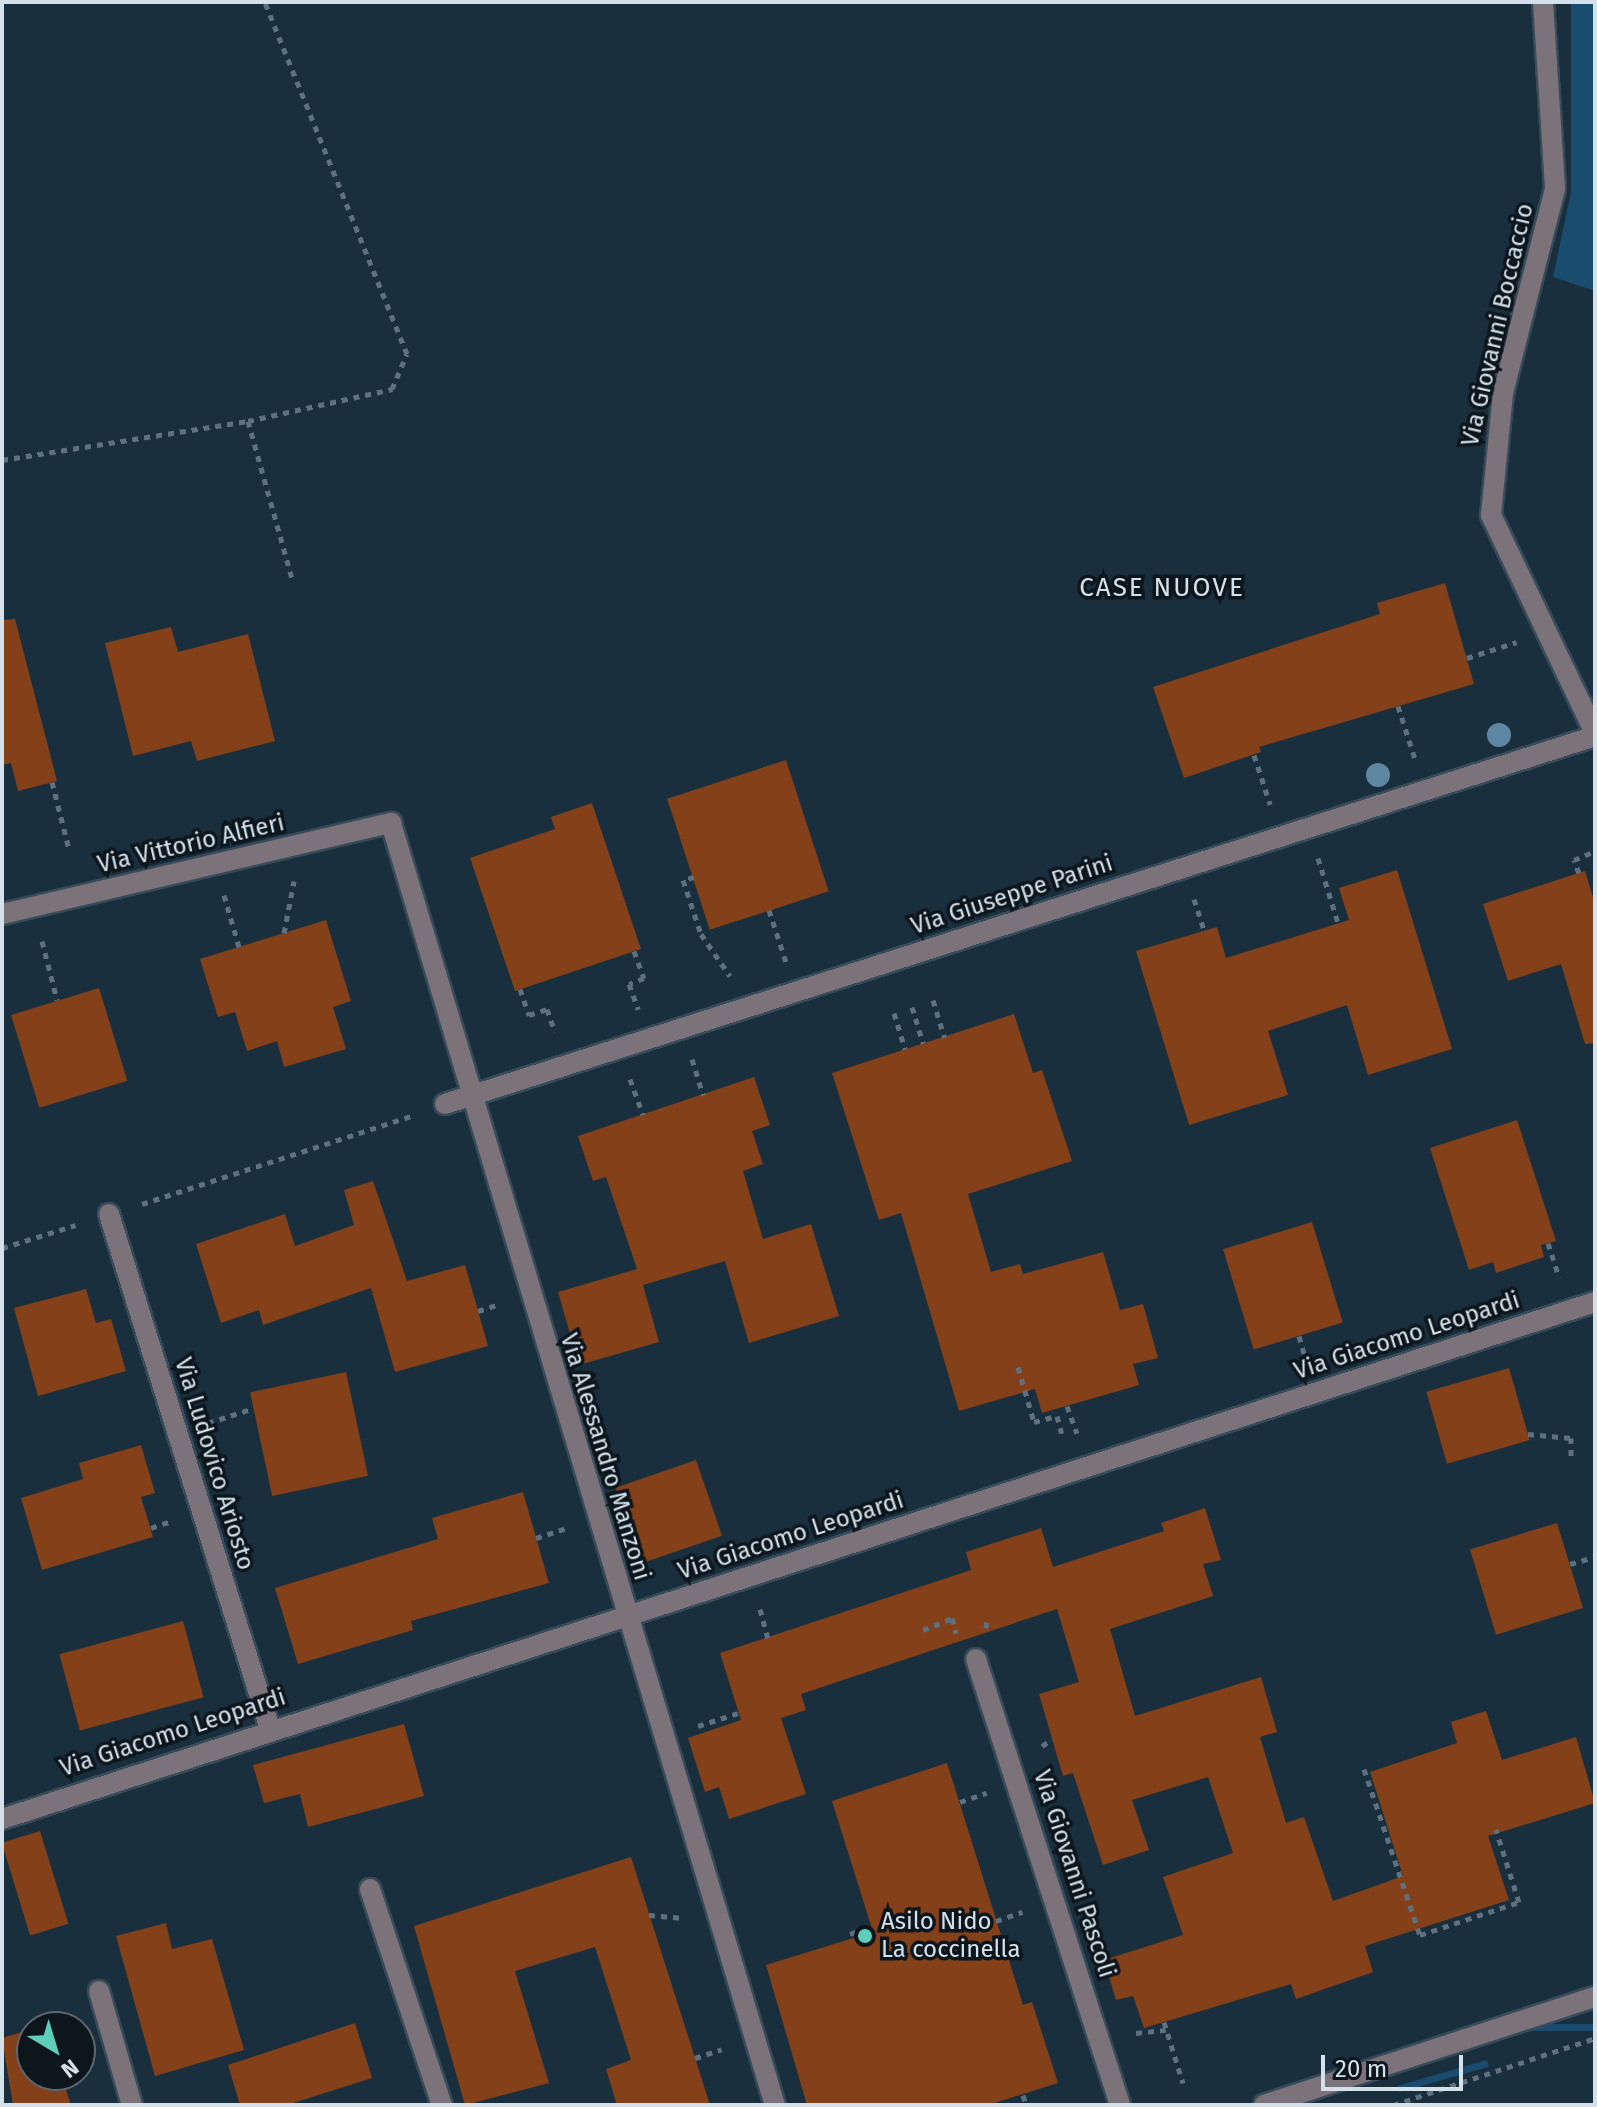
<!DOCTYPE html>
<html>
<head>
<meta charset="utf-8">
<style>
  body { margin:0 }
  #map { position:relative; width:1597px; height:2107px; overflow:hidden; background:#1a2f3e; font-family:"Fira Sans",sans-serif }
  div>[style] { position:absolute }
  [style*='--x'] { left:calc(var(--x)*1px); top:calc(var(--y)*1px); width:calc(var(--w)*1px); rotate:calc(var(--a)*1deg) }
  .green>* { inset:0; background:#194c6e; transform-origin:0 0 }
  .building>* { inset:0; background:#834019; transform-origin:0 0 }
  .path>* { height:5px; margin-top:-2.5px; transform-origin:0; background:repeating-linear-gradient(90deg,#5f717e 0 6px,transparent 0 12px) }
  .roads { filter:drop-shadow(2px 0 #384b5a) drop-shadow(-2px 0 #384b5a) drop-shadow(0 2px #384b5a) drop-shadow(0 -2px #384b5a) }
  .minor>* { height:20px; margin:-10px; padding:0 10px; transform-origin:10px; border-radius:10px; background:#7c7279 }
  .trees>* { width:24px; height:24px; margin:-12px; border-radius:50%; background:#5f86a3 }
  .dots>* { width:22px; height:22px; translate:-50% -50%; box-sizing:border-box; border:4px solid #0d161d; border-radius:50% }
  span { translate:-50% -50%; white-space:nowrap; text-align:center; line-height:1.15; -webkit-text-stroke:7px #0d161d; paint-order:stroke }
  .street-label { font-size:24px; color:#d4e1eb }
  .poi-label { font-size:24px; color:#d4e1eb }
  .left { translate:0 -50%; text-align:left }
  .neighbourhood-label { font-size:26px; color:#d4e1eb; letter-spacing:2px }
  .frame { position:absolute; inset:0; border:4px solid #d4e1eb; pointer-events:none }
  .north { position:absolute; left:16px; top:2011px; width:80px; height:80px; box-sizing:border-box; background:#0d161d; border:2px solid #5d676f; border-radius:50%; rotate:142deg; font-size:22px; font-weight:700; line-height:32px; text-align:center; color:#d4e1eb }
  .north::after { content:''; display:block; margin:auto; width:28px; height:36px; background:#5dceba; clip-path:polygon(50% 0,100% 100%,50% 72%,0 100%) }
  .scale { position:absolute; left:1321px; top:2055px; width:142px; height:36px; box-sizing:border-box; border:4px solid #d4e1eb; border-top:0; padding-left:10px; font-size:24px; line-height:28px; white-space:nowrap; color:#d4e1eb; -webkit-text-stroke:6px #0d161d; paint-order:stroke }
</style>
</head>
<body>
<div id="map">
  <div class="green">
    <i style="clip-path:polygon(1571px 2px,1595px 2px,1595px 291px,1553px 277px,1571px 192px)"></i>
    <i style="left:1595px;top:2024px;width:7px;height:102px;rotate:90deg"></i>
    <i style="left:1487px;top:2060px;width:7px;height:93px;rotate:74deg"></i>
  </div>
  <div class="building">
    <i style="clip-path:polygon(1445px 583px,1474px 684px,1259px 747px,1261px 752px,1184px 778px,1153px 687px,1380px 614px,1377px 603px)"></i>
    <i style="clip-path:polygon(15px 619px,57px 781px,18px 791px,11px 763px,2px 765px,2px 620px)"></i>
    <i style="clip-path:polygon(171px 627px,178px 652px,248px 634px,275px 741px,197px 761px,191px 741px,133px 756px,105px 643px)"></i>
    <i style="left:786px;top:760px;width:138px;height:125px;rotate:72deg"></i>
    <i style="clip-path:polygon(592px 803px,641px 949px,515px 991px,470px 858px,555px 829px,551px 817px)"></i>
    <i style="clip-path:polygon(1397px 870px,1452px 1049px,1368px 1075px,1347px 1005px,1268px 1031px,1288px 1095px,1189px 1125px,1136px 951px,1217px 927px,1226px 958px,1349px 920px,1339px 888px)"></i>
    <i style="clip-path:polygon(1585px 871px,1595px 904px,1595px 1043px,1585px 1044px,1561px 964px,1508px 981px,1483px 904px)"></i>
    <i style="clip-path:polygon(326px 920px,351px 1001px,333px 1007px,346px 1049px,284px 1067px,277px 1041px,247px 1051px,235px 1012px,218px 1017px,200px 959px)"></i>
    <i style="left:99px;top:988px;width:97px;height:92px;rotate:73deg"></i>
    <i style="clip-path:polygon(1014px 1014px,1033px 1073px,1042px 1070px,1072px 1161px,968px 1194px,991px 1272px,1020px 1264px,1023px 1274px,1103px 1252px,1120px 1310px,1143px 1304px,1158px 1358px,1133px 1364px,1139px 1385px,1042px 1413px,1035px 1389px,959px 1411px,901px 1213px,879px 1220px,832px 1073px)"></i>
    <i style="clip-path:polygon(754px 1077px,770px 1125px,752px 1131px,763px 1164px,743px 1171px,763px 1239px,811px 1224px,839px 1316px,749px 1343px,725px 1261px,643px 1285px,659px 1342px,579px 1365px,558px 1292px,637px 1269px,606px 1177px,593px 1181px,578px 1136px)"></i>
    <i style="clip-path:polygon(1517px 1120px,1556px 1241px,1541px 1245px,1544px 1257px,1496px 1273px,1493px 1262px,1469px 1270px,1430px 1148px)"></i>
    <i style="clip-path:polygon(373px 1181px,407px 1281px,465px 1265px,488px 1346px,395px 1372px,371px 1288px,263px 1325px,259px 1310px,221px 1323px,196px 1244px,285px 1214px,295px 1246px,354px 1225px,344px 1190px)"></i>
    <i style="left:1312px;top:1222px;width:105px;height:93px;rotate:73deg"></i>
    <i style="clip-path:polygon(86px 1289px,96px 1323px,111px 1319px,126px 1371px,38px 1396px,14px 1308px)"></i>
    <i style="left:1509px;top:1368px;width:75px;height:86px;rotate:74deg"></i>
    <i style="left:346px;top:1372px;width:106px;height:98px;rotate:78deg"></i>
    <i style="clip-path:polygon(141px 1445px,155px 1493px,141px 1497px,153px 1537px,42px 1570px,21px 1498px,83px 1479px,79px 1463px)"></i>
    <i style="left:696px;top:1460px;width:80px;height:85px;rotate:71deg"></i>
    <i style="clip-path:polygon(523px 1492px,549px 1583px,411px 1621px,413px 1630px,298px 1664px,275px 1588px,438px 1539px,432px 1518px)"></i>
    <i style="clip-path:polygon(1205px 1508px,1221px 1560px,1203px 1564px,1213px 1596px,1110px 1629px,1135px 1716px,1261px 1677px,1277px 1732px,1260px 1737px,1286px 1823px,1304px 1817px,1333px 1901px,1403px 1876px,1370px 1772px,1457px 1743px,1451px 1722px,1486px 1711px,1502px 1760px,1576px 1737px,1595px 1803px,1488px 1836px,1509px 1900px,1365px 1946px,1373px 1972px,1296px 1999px,1291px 1984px,1144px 2028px,1133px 1996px,1116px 2000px,1104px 1960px,1183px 1935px,1163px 1877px,1233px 1853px,1208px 1777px,1132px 1800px,1149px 1850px,1103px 1865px,1073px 1773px,1063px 1776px,1039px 1694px,1079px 1682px,1057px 1609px,801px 1694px,806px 1710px,781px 1718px,806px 1794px,729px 1819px,719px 1787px,705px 1792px,688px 1738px,741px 1720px,720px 1653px,971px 1570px,966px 1552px,1041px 1528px,1053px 1567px,1164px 1531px,1161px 1523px)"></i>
    <i style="left:1557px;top:1523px;width:89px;height:91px;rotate:73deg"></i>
    <i style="left:183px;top:1621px;width:79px;height:128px;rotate:75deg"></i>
    <i style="clip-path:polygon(404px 1724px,424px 1796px,308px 1827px,300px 1794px,264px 1803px,253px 1765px)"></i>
    <i style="clip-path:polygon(947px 1763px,1023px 2005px,1032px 2002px,1058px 2083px,988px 2105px,807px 2105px,766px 1965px,873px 1932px,832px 1801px)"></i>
    <i style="left:40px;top:1831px;width:97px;height:40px;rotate:73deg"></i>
    <i style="clip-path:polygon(631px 1857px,710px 2105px,617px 2105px,606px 2069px,631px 2060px,595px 1947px,515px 1971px,549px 2083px,465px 2105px,414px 1926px)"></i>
    <i style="clip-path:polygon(166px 1923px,172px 1949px,212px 1939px,244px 2050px,155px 2076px,116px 1936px)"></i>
    <i style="clip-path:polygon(355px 2023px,372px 2078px,287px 2105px,240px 2105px,228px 2065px)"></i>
    <i style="clip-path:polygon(32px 2029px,32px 2075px,61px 2075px,71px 2105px,13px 2105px,2px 2038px)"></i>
  </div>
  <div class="path">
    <i style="--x:248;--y:421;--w:148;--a:-12.5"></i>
    <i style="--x:392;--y:389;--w:38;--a:-67"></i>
    <i style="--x:407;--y:354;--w:380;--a:-112"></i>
    <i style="--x:2;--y:460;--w:249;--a:-9"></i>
    <i style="--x:248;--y:421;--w:167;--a:74.4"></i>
    <i style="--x:1467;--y:658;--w:52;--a:-17.7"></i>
    <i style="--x:1398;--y:706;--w:56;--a:72.2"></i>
    <i style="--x:1254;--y:755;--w:52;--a:71.9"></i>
    <i style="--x:52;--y:782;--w:69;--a:75.8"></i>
    <i style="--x:1318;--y:858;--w:68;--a:72.9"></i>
    <i style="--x:1579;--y:873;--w:14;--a:-111"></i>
    <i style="--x:1574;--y:860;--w:23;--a:-23"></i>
    <i style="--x:694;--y:877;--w:11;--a:165"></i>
    <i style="--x:683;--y:880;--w:57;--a:71.6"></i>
    <i style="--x:701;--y:934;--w:51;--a:55.4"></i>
    <i style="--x:224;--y:895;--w:54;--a:73.9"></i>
    <i style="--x:1194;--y:899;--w:33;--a:72"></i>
    <i style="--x:769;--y:910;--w:55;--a:71.9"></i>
    <i style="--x:284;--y:933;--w:53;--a:-79.1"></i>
    <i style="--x:42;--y:941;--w:61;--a:75.7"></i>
    <i style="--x:634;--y:951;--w:29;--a:70"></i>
    <i style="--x:644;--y:978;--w:16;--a:158"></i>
    <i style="--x:629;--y:984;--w:27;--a:70"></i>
    <i style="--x:520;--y:989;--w:28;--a:71"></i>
    <i style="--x:529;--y:1015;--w:19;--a:-18"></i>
    <i style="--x:547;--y:1009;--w:24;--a:71"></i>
    <i style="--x:933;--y:1000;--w:39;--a:73"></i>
    <i style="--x:912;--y:1007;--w:38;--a:73"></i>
    <i style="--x:894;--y:1013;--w:38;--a:73"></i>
    <i style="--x:692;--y:1059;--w:38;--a:73"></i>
    <i style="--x:630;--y:1079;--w:38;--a:70"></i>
    <i style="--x:142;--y:1204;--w:286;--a:-18.1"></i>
    <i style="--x:1548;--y:1243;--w:36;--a:72"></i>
    <i style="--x:2;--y:1248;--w:77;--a:-17.3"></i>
    <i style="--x:478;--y:1311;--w:23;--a:-18"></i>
    <i style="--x:1299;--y:1336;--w:25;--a:74"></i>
    <i style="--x:1018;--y:1367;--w:57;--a:73.8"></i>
    <i style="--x:1034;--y:1422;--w:24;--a:-15"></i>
    <i style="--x:1057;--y:1416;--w:23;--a:75"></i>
    <i style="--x:1067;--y:1406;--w:29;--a:70"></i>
    <i style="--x:208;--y:1423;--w:48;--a:-18.1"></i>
    <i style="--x:1528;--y:1434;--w:43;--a:5.3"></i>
    <i style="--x:1571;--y:1438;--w:22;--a:90"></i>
    <i style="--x:151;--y:1528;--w:21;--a:-19"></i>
    <i style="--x:536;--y:1538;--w:32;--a:-18"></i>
    <i style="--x:1570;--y:1564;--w:26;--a:-16"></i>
    <i style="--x:760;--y:1609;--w:30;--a:75"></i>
    <i style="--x:986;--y:1628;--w:10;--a:-84"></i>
    <i style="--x:923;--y:1630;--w:31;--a:-22"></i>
    <i style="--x:952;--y:1618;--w:16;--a:75"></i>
    <i style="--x:698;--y:1726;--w:42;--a:-18"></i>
    <i style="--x:1042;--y:1746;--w:12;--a:-35"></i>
    <i style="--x:1364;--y:1769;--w:175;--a:71.4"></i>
    <i style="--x:1420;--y:1935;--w:104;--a:-18.4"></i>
    <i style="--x:1519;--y:1902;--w:76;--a:-107.7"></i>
    <i style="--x:960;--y:1802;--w:28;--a:-19"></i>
    <i style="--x:649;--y:1915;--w:35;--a:5"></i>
    <i style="--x:996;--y:1921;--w:28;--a:-19"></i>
    <i style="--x:850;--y:1934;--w:14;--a:-21"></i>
    <i style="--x:863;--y:1929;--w:7;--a:74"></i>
    <i style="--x:1164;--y:2022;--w:64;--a:72.7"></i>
    <i style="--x:1136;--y:2033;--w:30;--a:-6"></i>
    <i style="--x:695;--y:2058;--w:28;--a:-18"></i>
    <i style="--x:1023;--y:2095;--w:10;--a:73"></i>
    <i style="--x:1393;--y:2105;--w:213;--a:-18.3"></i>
  </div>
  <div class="roads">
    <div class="minor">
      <i style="--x:1543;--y:2;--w:187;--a:86.3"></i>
      <i style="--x:1555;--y:189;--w:211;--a:104.3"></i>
      <i style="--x:1503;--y:393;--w:123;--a:95.6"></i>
      <i style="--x:1491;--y:515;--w:242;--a:64.5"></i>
      <i style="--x:2;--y:914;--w:400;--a:-13.2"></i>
      <i style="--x:391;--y:823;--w:1338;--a:73.33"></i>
      <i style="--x:445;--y:1104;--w:1207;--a:-17.74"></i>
      <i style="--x:109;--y:1214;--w:540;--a:72.64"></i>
      <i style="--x:976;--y:1659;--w:469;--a:72.1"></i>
      <i style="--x:2;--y:1819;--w:1675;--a:-17.98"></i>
      <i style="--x:370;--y:1889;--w:228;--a:71.6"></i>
      <i style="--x:99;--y:1991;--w:119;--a:73.9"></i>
      <i style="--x:1264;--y:2105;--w:348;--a:-18.1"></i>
    </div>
  </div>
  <div class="trees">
    <i style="left:1499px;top:735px"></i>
    <i style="left:1378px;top:775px"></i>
  </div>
  <div class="dots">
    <i style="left:865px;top:1936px;background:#5dceba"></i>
  </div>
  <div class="street-label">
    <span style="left:1498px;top:325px;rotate:-77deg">Via Giovanni Boccaccio</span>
    <span style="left:191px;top:844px;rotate:-13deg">Via Vittorio Alfieri</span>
    <span style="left:1012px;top:895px;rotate:-18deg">Via Giuseppe Parini</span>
    <span style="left:1407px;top:1336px;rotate:-18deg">Via Giacomo Leopardi</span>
    <span style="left:605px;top:1457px;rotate:73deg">Via Alessandro Manzoni</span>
    <span style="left:214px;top:1464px;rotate:73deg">Via Ludovico Ariosto</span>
    <span style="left:791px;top:1536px;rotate:-18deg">Via Giacomo Leopardi</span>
    <span style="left:173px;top:1733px;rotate:-18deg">Via Giacomo Leopardi</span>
    <span style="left:1074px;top:1874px;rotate:72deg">Via Giovanni Pascoli</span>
  </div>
  <div class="poi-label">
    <span class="left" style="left:881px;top:1936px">Asilo Nido<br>La coccinella</span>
  </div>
  <div class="neighbourhood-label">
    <span style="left:1162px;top:588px">CASE NUOVE</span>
  </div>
  <div class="frame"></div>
  <div class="north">N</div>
  <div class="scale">20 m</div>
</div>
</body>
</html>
